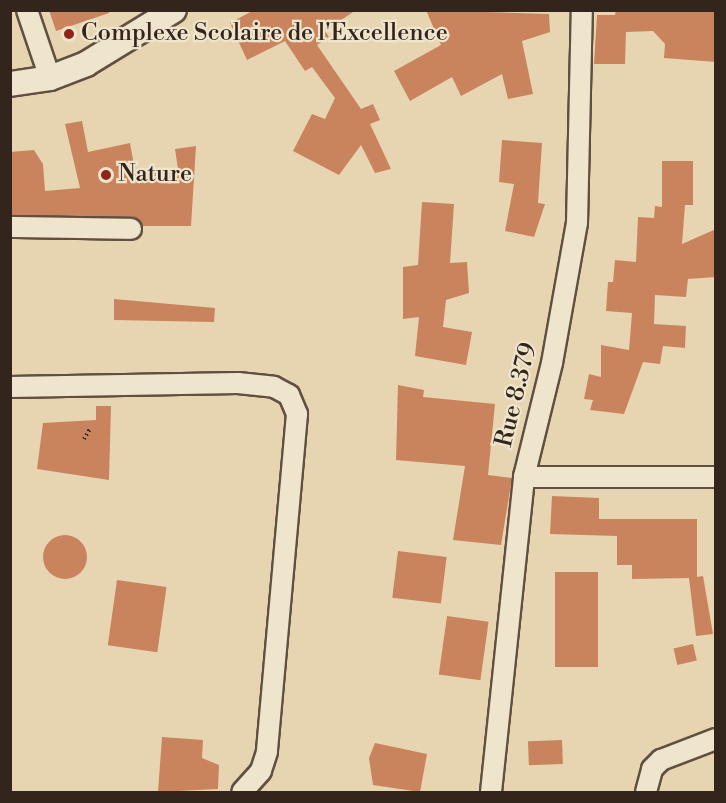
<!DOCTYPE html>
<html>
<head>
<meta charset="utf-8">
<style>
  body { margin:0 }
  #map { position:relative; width:726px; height:803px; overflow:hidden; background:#e7d5b1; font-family:"Libre Bodoni",serif }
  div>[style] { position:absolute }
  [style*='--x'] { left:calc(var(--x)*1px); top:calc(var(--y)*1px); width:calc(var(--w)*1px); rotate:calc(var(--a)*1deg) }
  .building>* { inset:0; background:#c9845d; transform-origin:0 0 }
  .round { border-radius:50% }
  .path>* { height:4px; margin-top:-2px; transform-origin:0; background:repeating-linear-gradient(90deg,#33241c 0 1.5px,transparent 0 4.5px) }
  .roads { filter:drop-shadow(2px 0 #605041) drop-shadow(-2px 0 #605041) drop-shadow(0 2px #605041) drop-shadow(0 -2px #605041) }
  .minor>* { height:20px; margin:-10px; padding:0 10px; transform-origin:10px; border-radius:10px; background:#efe4cc }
  .tertiary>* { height:24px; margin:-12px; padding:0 12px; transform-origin:12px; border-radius:12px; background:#efe4cc }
  .dots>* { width:16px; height:16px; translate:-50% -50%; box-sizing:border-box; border:3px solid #efe4cc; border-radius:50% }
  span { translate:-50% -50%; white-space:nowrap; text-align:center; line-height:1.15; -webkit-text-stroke:4.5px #efe4cc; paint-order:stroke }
  .poi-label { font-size:24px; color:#33241c }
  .left { translate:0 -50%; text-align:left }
  .street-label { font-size:24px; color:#33241c }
  .frame { position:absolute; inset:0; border:12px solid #33241c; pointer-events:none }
</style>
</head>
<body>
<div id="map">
  <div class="building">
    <i style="clip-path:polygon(49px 10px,109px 10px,109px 13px,56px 31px)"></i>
    <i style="clip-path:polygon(254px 10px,356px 10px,325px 31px,329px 37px,317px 45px,361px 109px,373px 104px,380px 120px,370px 124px,391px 169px,375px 173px,361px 145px,339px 175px,293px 151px,312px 114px,325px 119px,335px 98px,312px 67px,305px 71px,285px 41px,247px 60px,230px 23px)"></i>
    <i style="clip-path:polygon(426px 10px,549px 14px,550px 32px,522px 41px,533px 94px,508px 99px,502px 74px,461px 96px,452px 77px,410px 101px,394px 71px,441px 45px)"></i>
    <i style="clip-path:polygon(616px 10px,716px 10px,716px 62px,664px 58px,665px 44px,653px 31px,626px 32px,625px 64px,594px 64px,597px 15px,615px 15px)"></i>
    <i style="clip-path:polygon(82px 121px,88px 152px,130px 143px,136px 176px,178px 169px,175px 149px,196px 146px,191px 226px,142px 226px,131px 217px,10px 215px,10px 152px,34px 150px,43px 164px,45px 191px,80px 188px,65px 124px)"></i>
    <i style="clip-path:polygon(502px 140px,542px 143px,538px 203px,545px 204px,534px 237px,505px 231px,514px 184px,499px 182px)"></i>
    <i style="clip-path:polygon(662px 161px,693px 161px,693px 205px,685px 205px,682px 244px,716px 229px,716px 277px,688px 279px,686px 297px,655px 295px,654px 324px,686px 326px,685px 348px,663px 346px,660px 364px,643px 362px,624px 414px,590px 410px,593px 400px,584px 399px,589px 374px,601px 377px,601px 345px,629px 350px,632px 313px,606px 311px,608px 282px,613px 282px,615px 260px,636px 262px,638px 217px,654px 218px,655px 206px,662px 207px)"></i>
    <i style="clip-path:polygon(422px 202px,454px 204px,450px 263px,467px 262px,469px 293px,446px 300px,443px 327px,472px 332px,466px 365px,415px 356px,419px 317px,403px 319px,403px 267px,418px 265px)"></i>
    <i style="clip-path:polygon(114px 299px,215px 308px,214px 322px,114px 320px)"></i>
    <i style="clip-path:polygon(398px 385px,424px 390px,423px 397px,495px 404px,488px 475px,512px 478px,501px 545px,453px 540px,465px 466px,396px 460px)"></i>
    <i style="clip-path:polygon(96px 406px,111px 406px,109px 480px,37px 469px,43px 423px,96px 420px)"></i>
    <i style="clip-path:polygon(552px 496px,599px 498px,599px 519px,697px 519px,697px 577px,703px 576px,713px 634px,696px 636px,689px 578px,632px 579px,632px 565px,617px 565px,617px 536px,550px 534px)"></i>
    <i class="round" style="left:43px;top:535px;width:44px;height:44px"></i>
    <i style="left:398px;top:551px;width:49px;height:47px;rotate:7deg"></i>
    <i style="left:555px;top:572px;width:43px;height:95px"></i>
    <i style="left:117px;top:580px;width:50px;height:66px;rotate:8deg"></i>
    <i style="left:447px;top:616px;width:42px;height:59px;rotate:8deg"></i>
    <i style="left:693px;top:644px;width:17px;height:20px;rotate:77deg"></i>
    <i style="clip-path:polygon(162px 737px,203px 740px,202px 758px,219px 765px,218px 789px,158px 792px)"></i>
    <i style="left:562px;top:740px;width:24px;height:34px;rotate:88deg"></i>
    <i style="clip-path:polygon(375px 743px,427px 754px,420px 792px,373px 785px,369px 758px)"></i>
  </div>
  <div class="path">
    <i style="--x:84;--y:439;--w:12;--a:-59"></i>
  </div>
  <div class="roads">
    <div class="minor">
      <i style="--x:27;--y:10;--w:72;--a:71.3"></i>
      <i style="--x:10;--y:227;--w:121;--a:0.9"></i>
      <i style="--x:10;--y:387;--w:228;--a:-1"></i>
      <i style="--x:238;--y:383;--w:36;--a:6"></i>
      <i style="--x:274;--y:387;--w:17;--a:28"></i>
      <i style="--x:289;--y:395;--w:21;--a:67"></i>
      <i style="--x:297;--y:414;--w:339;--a:95.1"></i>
      <i style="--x:267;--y:752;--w:20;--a:108"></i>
      <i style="--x:261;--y:771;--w:28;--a:132"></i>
      <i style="--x:524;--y:477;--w:192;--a:0"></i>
      <i style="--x:491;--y:792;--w:317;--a:-84"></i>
      <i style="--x:524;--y:477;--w:117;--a:-76.2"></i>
      <i style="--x:552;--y:363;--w:142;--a:-79.9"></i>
      <i style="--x:577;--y:223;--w:213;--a:-88.7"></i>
      <i style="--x:646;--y:792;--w:24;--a:-75"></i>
      <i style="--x:652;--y:769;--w:13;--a:-45"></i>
      <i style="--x:661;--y:760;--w:59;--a:-20.9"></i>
    </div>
    <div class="tertiary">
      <i style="--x:10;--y:84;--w:40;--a:-8.5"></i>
      <i style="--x:50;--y:78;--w:39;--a:-21"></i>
      <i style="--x:86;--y:64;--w:103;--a:-31.5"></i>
    </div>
  </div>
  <div class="dots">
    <i style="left:69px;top:34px;background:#8f2418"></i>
    <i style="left:106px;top:175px;background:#8f2418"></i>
  </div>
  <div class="poi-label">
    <span class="left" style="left:81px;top:34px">Complexe Scolaire de l'Excellence</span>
    <span class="left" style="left:118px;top:175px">Nature</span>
  </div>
  <div class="street-label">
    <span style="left:517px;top:395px;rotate:-76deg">Rue 8.379</span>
  </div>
  <div class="frame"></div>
</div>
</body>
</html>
